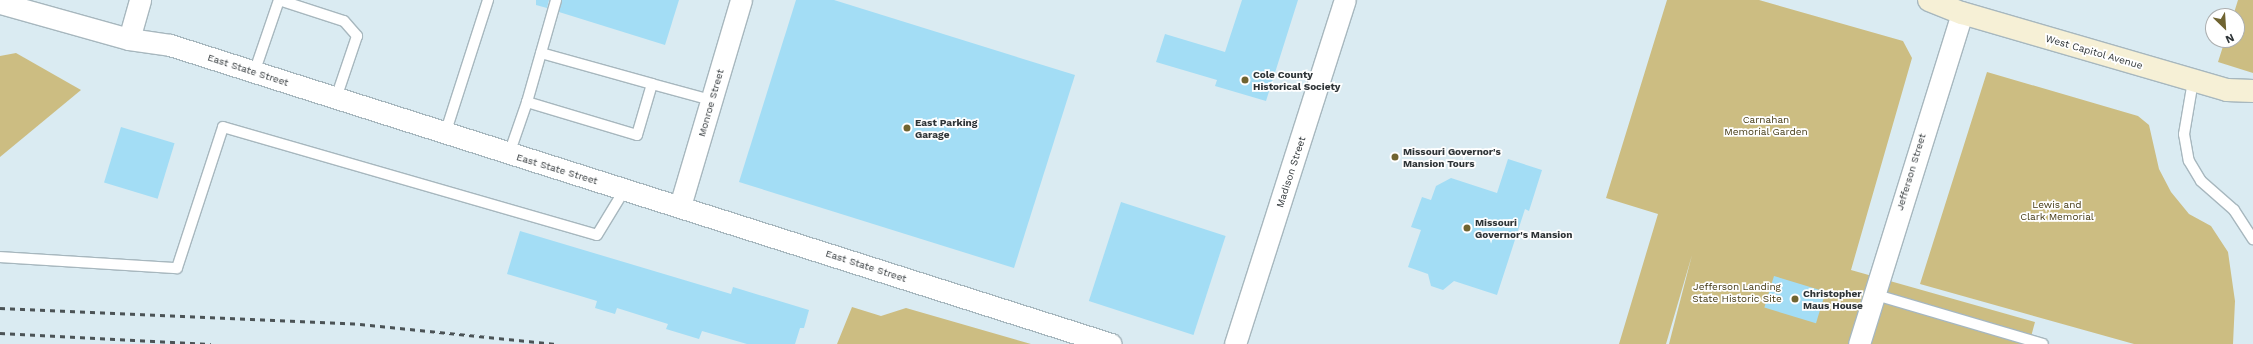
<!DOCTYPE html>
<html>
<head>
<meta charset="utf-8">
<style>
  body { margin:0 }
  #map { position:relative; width:2253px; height:344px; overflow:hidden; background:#daebf2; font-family:"Work Sans",sans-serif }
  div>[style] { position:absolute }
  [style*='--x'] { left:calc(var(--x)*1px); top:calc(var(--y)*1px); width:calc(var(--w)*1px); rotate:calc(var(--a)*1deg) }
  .green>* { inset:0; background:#ccbd82 }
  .building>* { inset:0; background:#a3ddf5; transform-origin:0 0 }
  .roads { filter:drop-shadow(1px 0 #a7b7be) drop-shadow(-1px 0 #a7b7be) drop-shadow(0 1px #a7b7be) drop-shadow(0 -1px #a7b7be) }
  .lane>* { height:10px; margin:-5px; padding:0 5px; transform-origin:5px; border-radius:5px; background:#fff }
  .street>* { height:21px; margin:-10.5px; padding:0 10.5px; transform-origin:10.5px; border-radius:10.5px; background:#fff }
  .secondary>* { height:22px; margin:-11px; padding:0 11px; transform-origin:11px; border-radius:11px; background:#f6f0d6 }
  .rail>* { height:3px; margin-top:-1.5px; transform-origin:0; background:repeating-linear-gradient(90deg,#4b5356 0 5px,transparent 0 10px) }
  .dots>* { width:11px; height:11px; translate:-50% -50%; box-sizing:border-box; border:2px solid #fff; border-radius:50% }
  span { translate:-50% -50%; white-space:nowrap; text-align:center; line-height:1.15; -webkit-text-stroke:3.5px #fff; paint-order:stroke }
  .street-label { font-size:10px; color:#2e3437 }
  .poi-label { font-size:10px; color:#2e3437; font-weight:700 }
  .left { translate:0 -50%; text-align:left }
  .park-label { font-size:10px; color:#423812 }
  .north { position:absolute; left:2205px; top:8px; width:40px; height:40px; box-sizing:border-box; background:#fff; border:1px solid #abaeaf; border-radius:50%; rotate:155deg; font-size:11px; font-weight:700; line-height:16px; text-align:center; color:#2e3437 }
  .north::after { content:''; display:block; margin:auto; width:14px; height:18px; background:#706431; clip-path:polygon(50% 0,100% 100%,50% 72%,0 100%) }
</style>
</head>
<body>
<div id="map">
  <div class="green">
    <i style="clip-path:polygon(1667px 0,1759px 0,1903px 41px,1912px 58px,1851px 270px,2035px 322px,2029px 344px,1669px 344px,1692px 255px,1666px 344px,1619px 344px,1658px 214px,1606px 198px)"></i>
    <i style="clip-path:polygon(2238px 0,2253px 0,2253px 73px,2218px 62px,2225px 40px,2237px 40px,2237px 16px,2233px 16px)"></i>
    <i style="clip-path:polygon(16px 53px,81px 90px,0 157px,0 56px)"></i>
    <i style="clip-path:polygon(1987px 72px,2138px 116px,2149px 125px,2159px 169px,2171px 192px,2189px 214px,2211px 226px,2228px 252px,2235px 301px,2233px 344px,2134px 344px,1920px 284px)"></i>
    <i style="clip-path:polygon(852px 307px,881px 316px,906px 308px,1031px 344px,837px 344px)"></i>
  </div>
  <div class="building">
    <i style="clip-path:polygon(536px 0,549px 0,547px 8px,536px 5px)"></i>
    <i style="clip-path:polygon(562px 0,679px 0,665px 45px,559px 12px)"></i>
    <i style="clip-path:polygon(796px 0,834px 0,1075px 75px,1014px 268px,739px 182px)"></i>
    <i style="clip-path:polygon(1242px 0,1298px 0,1266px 101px,1215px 86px,1217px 80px,1156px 62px,1165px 34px,1225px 52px)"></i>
    <i style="left:121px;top:127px;width:56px;height:58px;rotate:17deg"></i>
    <i style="clip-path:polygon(1508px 159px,1542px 170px,1529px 211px,1525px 209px,1497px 295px,1454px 281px,1443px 290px,1431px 286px,1428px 274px,1408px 267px,1421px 230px,1411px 227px,1422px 197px,1431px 200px,1436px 186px,1451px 178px,1497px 193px)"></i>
    <i style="left:1121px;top:202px;width:110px;height:104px;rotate:18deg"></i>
    <i style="clip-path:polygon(520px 231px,731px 294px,733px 287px,809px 310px,804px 328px,800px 328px,795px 344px,747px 344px,702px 331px,699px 339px,666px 329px,668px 324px,617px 308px,615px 314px,595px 308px,597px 301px,507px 274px)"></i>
    <i style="left:1774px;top:276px;width:54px;height:33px;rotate:17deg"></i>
  </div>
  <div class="roads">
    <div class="lane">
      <i style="--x:541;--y:53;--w:115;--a:15.6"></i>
      <i style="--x:652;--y:84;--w:53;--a:106.4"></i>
      <i style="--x:637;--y:135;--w:115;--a:-163.3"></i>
      <i style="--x:527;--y:102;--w:106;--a:-74.1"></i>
      <i style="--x:254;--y:73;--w:77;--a:-71.1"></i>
      <i style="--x:279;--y:0;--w:68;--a:17.9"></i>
      <i style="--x:344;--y:21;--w:20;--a:49"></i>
      <i style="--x:357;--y:36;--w:65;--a:108.7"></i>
      <i style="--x:2193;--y:81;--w:54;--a:99.6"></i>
      <i style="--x:2184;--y:134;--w:27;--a:80"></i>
      <i style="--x:2189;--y:161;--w:23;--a:59"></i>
      <i style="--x:2201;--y:181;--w:44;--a:41.3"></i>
      <i style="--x:2234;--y:210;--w:35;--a:57"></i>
      <i style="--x:652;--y:84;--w:61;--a:15.2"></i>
      <i style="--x:445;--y:134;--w:141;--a:-72.2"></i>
      <i style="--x:509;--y:154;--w:55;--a:-70.9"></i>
      <i style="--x:0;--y:257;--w:177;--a:3.6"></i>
      <i style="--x:177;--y:268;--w:148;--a:-71.9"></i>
      <i style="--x:223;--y:127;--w:389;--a:16.1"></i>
      <i style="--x:597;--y:235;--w:54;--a:-58.7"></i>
      <i style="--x:1873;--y:294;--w:177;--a:16.4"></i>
    </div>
    <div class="street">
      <i style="--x:0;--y:3;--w:134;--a:15.6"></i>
      <i style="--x:129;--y:39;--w:41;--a:8.3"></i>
      <i style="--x:170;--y:45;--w:987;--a:17.63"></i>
      <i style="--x:129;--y:39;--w:41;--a:-74.2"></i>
      <i style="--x:680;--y:206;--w:215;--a:-73.5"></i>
      <i style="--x:1235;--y:344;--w:361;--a:-72.3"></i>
      <i style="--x:1859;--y:344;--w:347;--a:-72.7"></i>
    </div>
    <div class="secondary">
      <i style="--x:1929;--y:0;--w:35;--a:22"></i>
      <i style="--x:1962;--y:13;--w:276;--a:16.2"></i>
      <i style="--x:2227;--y:90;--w:26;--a:2"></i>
    </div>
  </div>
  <div class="rail">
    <i style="--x:0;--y:308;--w:360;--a:2.5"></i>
    <i style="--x:360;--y:324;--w:197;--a:5.8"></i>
    <i style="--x:0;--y:333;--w:211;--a:3"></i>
  </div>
  <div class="dots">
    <i style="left:1245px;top:80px;background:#706431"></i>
    <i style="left:907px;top:128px;background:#706431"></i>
    <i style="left:1395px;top:157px;background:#706431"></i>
    <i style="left:1467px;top:228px;background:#706431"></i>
    <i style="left:1795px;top:299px;background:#706431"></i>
  </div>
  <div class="street-label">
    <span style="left:2094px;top:52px;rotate:16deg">West Capitol Avenue</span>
    <span style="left:248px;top:70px;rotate:18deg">East State Street</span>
    <span style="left:711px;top:103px;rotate:-74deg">Monroe Street</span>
    <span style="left:557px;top:169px;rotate:17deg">East State Street</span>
    <span style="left:1291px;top:172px;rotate:-72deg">Madison Street</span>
    <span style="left:1911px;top:172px;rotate:-73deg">Jefferson Street</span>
    <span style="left:866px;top:266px;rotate:18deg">East State Street</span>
  </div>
  <div class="poi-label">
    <span class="left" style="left:1253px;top:80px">Cole County<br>Historical Society</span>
    <span class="left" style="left:915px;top:128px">East Parking<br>Garage</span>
    <span class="left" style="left:1403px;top:157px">Missouri Governor's<br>Mansion Tours</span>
    <span class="left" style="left:1475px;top:228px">Missouri<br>Governor's Mansion</span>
    <span class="left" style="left:1803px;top:299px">Christopher<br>Maus House</span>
  </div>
  <div class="park-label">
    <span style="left:1766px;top:125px">Carnahan<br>Memorial Garden</span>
    <span style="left:2057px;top:210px">Lewis and<br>Clark Memorial</span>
    <span style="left:1737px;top:292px">Jefferson Landing<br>State Historic Site</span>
  </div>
  <div class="north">N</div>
</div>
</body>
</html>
